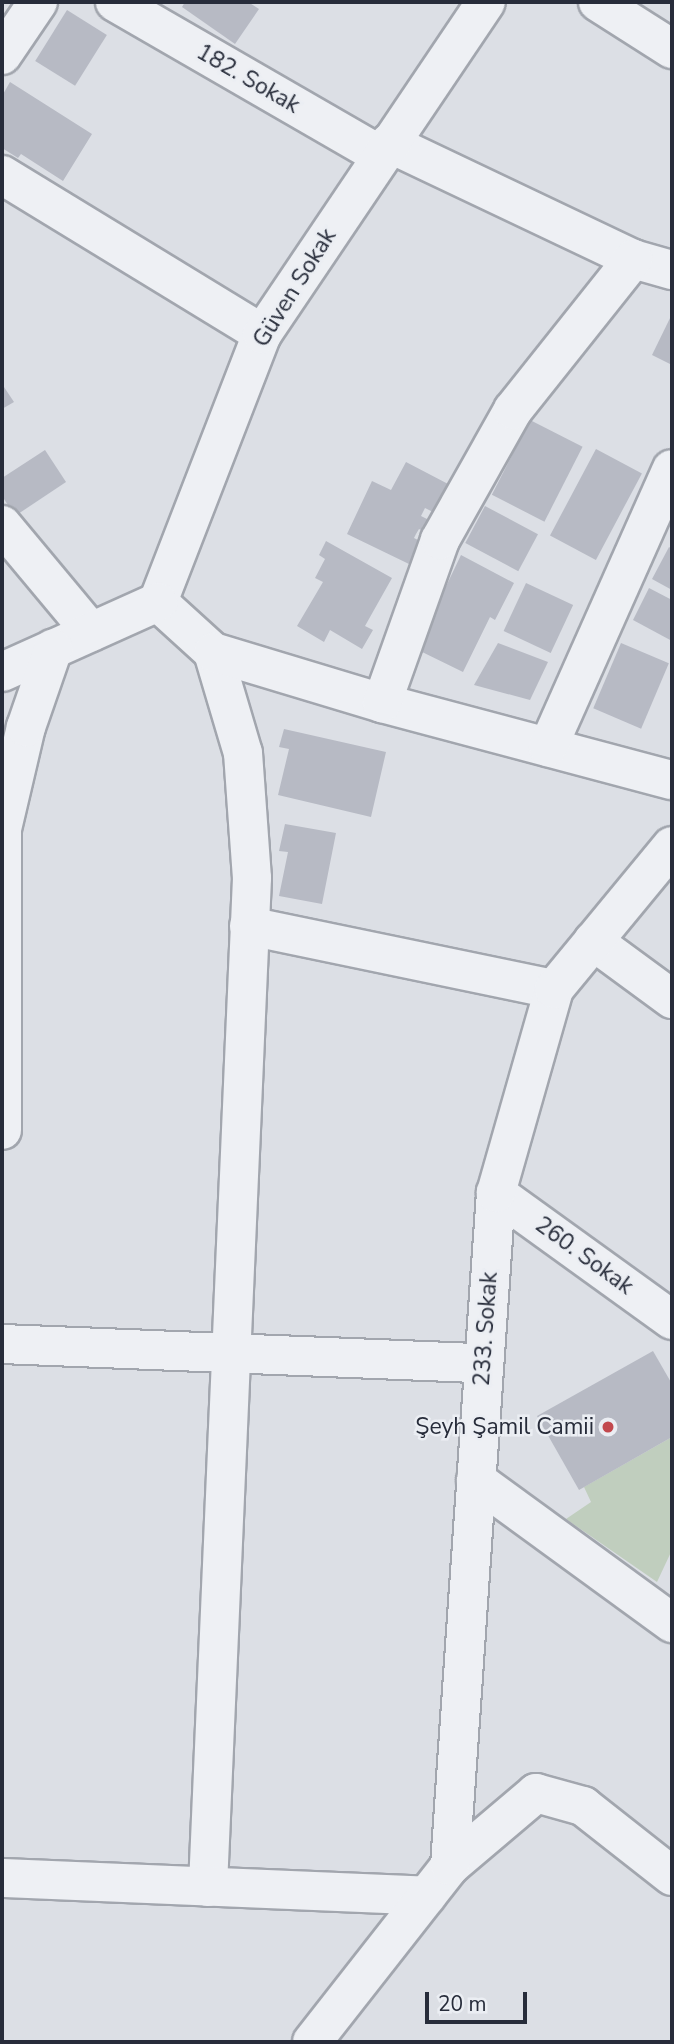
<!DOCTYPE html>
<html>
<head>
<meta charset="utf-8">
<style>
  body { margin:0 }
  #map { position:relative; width:674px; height:2044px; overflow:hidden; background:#dcdfe5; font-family:"Nunito Sans",sans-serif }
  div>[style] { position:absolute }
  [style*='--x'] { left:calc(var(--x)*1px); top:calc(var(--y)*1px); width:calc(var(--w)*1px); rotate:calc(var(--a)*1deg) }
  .green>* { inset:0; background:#c0cebe }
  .building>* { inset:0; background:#b7bac4; transform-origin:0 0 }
  .roads { filter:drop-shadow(2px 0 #a2a6ae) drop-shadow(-2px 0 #a2a6ae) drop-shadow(0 2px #a2a6ae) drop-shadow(0 -2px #a2a6ae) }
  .minor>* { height:38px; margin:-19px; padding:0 19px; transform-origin:19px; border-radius:19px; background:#eef0f4 }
  .dots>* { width:19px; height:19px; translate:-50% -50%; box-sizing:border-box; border:4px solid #ebeef3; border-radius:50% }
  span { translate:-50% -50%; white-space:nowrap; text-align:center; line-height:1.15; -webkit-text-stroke:5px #ebeef3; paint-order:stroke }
  .street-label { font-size:23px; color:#272c3a }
  .poi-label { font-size:23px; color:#272c3a }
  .right { translate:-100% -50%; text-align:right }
  .frame { position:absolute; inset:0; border:4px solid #272c3a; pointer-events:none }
  .scale { position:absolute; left:425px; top:1992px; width:102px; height:32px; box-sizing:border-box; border:4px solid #272c3a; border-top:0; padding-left:9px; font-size:21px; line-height:24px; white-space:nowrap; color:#272c3a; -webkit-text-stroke:5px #ebeef3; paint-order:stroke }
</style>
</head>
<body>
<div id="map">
  <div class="green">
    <i style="clip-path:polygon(672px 1437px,672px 1550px,657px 1582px,566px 1519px,591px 1502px,584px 1487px)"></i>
  </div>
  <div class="building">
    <i style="clip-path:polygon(185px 2px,248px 2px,259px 9px,235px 44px,182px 7px)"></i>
    <i style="left:67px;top:10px;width:47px;height:60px;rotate:32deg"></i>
    <i style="clip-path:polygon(10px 82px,92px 134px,63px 181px,21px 154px,18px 158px,2px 148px,2px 96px)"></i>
    <i style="clip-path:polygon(672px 314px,672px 365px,652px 355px)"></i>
    <i style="clip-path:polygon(2px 384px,14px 402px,2px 409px)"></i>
    <i style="left:530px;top:420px;width:59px;height:84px;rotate:27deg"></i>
    <i style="left:596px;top:449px;width:52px;height:98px;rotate:28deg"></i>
    <i style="clip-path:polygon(45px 450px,66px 482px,15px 516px,2px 496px,2px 478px)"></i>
    <i style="clip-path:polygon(406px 462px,450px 485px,435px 513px,425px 508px,421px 516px,433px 522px,427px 533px,419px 529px,416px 534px,414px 538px,420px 541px,409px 564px,347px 534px,372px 481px,391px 490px)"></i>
    <i style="left:485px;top:506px;width:60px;height:42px;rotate:28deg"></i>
    <i style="clip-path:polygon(326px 541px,392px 578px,365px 626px,373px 630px,362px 649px,330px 630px,324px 642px,297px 626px,323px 582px,315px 578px,325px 559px,319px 555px)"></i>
    <i style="clip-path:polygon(669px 547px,672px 549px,672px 590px,652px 579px)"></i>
    <i style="clip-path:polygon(461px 555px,514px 583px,495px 620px,490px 617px,463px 672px,416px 649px)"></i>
    <i style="left:526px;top:583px;width:52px;height:53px;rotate:25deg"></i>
    <i style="clip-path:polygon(649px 588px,672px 600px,672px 641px,633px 620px)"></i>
    <i style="clip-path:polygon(498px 643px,548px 662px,530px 700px,474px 685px)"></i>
    <i style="left:621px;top:643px;width:52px;height:71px;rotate:23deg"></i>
    <i style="clip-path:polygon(284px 729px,386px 752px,371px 817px,278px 795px,289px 749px,279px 747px)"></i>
    <i style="clip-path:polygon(285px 824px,336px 833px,322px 904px,279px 896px,288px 852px,279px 851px)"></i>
    <i style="clip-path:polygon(653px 1351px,672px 1384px,672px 1437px,579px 1490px,537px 1416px)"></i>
  </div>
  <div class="roads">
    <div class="minor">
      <i style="--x:115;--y:2;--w:306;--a:30"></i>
      <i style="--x:598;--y:2;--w:88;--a:32.4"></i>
      <i style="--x:2;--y:55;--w:64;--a:-55.8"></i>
      <i style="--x:389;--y:143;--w:270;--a:25.4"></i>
      <i style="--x:633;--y:259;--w:41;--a:15.8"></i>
      <i style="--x:2;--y:175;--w:305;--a:31.4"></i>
      <i style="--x:2;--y:525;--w:139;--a:50.2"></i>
      <i style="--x:158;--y:602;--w:74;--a:42.3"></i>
      <i style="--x:213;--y:652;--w:105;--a:73.5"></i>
      <i style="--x:243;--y:753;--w:125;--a:85.9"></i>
      <i style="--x:252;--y:878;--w:1010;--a:92.5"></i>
      <i style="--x:158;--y:602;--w:287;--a:-68.8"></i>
      <i style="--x:262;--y:334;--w:400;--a:-56"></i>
      <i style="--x:213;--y:652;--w:177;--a:16.8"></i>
      <i style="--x:382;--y:703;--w:300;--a:14.9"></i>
      <i style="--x:2;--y:672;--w:171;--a:-24.2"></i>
      <i style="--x:382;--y:703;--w:173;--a:-70.4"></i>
      <i style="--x:440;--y:540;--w:149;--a:-60.7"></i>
      <i style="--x:513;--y:410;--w:193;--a:-51.5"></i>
      <i style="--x:548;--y:747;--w:304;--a:-66"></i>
      <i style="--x:249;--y:926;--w:311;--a:11.7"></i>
      <i style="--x:593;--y:941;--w:98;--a:36.3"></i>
      <i style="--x:2;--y:1130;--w:301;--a:-90"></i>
      <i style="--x:2;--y:829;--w:105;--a:-76.8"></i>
      <i style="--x:26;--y:727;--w:83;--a:-70.9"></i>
      <i style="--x:496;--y:1193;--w:217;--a:35.8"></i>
      <i style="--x:2;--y:1344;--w:482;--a:2.3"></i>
      <i style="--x:476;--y:1480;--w:243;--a:36.1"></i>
      <i style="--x:450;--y:1866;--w:113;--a:-40.3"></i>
      <i style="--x:536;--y:1793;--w:49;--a:15.5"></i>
      <i style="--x:583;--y:1806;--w:113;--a:38.2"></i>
      <i style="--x:2;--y:1878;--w:425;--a:2.4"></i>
      <i style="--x:312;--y:2042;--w:224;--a:-51.9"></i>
      <i style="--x:450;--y:1866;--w:675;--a:-86.09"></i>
      <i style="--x:496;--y:1193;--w:212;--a:-74.1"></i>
      <i style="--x:554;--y:989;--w:185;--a:-50.5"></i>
    </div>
  </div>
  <div class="dots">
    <i style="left:608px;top:1427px;background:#c2494e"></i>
  </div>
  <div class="street-label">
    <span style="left:248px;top:79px;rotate:30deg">182. Sokak</span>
    <span style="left:295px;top:288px;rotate:-58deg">Güven Sokak</span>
    <span style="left:584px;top:1256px;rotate:36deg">260. Sokak</span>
    <span style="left:486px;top:1329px;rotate:-86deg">233. Sokak</span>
  </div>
  <div class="poi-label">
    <span class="right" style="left:594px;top:1427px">Şeyh Şamil Camii</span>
  </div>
  <div class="frame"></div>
  <div class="scale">20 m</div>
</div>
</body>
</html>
